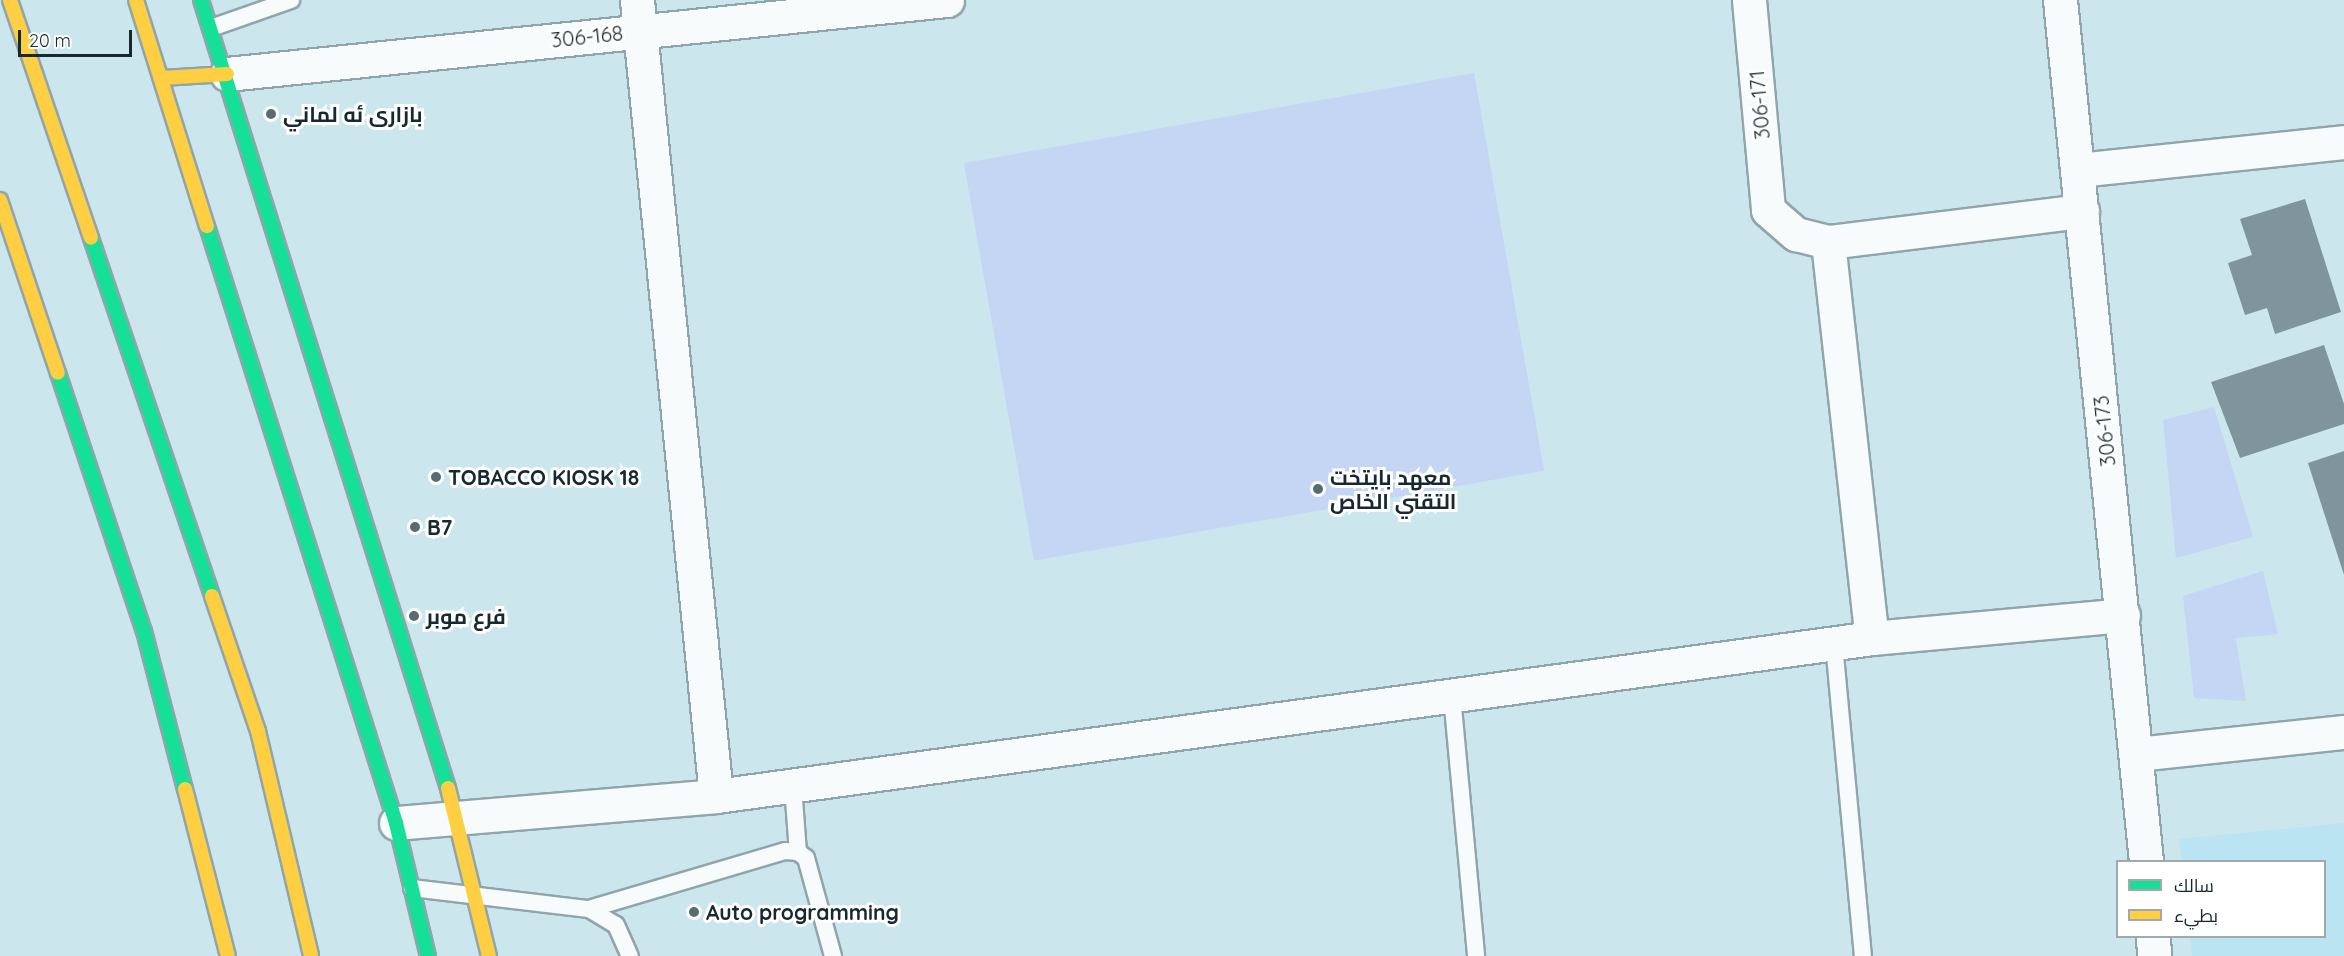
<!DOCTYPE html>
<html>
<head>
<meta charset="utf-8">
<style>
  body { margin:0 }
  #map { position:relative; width:2344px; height:956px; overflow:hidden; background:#cce6ed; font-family:Quicksand,Cairo,sans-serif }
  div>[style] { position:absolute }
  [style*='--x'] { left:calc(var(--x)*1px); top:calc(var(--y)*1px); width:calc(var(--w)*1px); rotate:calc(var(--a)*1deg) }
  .built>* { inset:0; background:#bae4f1 }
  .green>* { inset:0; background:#c5d6f5; transform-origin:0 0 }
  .building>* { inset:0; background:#80949c }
  .roads { filter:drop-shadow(2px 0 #90a5aa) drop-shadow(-2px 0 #90a5aa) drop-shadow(0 2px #90a5aa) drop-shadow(0 -2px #90a5aa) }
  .lane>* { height:16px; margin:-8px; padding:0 8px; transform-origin:8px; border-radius:8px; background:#f7fbfc }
  .street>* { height:33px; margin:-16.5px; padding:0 16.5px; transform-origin:16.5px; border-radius:16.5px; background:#f7fbfc }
  .fast>* { height:14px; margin:-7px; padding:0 7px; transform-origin:7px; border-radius:7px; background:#16e098 }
  .slow>* { height:14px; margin:-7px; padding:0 7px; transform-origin:7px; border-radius:7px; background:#ffcf43 }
  .dots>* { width:16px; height:16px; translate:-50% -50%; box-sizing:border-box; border:3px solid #fff; border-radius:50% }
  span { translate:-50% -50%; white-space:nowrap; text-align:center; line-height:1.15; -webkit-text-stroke:6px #fff; paint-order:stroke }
  .street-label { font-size:21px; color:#17292f }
  .poi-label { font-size:21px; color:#17292f; font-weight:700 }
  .left { translate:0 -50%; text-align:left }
  .legend { position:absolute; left:2116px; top:860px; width:210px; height:78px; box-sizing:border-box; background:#fff; border:2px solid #a2a9ac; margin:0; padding:8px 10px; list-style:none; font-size:18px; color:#17292f }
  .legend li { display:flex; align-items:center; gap:12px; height:30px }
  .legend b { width:30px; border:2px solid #a2a9ac }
  .scale { position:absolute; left:18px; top:30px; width:114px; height:27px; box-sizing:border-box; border:3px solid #17292f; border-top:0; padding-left:8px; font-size:18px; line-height:21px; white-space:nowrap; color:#17292f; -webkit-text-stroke:4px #fff; paint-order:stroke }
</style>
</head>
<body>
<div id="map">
  <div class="built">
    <i style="clip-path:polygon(2344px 823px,2344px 956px,2192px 956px,2190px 937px,2324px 936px,2324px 862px,2182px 861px,2179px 839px)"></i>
  </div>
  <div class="green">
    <i style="left:1474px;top:73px;width:404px;height:518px;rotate:80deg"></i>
    <i style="clip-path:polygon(2214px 407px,2253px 537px,2176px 558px,2163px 420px)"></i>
    <i style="clip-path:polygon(2263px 571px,2278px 634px,2236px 638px,2246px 701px,2194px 698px,2183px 596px)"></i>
  </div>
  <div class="building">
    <i style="clip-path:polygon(2305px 199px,2341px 312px,2275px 334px,2267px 308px,2245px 315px,2228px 263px,2252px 255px,2240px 219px)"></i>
    <i style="clip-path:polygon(2324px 345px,2344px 404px,2344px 424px,2240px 458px,2211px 382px)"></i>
    <i style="clip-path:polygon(2344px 451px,2344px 575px,2308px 463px)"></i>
  </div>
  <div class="roads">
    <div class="lane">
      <i style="--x:211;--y:28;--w:85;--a:-19.3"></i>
      <i style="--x:1834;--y:644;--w:313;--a:84.7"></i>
      <i style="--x:1452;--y:696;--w:261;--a:84.7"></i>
      <i style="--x:793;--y:786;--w:66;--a:85.7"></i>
      <i style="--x:412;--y:888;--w:178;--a:6.8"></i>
      <i style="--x:589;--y:909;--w:31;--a:31"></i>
      <i style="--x:616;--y:925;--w:34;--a:66"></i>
      <i style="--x:589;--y:909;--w:204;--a:-16.5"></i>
      <i style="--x:785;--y:851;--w:13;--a:4"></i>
      <i style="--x:798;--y:852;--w:10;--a:37"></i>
      <i style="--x:806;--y:858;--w:102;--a:74.6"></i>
    </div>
    <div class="street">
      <i style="--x:637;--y:0;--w:800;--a:84.33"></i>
      <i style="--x:1749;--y:0;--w:211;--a:84.8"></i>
      <i style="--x:1768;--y:210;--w:37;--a:41"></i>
      <i style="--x:1796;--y:234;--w:33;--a:14"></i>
      <i style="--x:1828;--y:242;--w:256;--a:-7"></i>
      <i style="--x:2060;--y:0;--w:866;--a:84.3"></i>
      <i style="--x:227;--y:74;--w:724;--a:-5.87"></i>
      <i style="--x:2078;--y:170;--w:267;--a:-6"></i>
      <i style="--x:1828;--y:242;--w:398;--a:83.7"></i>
      <i style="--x:2137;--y:754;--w:208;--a:-6.1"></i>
      <i style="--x:396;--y:823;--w:321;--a:-4.8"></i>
      <i style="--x:716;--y:796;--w:1167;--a:-7.78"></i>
      <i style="--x:1872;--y:638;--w:252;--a:-5.2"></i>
      <i style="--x:2153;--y:936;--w:20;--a:87"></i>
    </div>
    <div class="fast">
      <i style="--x:201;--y:0;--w:826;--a:72.6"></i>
      <i style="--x:207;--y:226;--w:626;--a:72.43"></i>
      <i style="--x:396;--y:823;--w:137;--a:76.5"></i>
      <i style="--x:91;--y:238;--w:378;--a:71.3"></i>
      <i style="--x:58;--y:373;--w:272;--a:71.6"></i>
      <i style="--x:144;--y:631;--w:163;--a:75.5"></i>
    </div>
    <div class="slow">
      <i style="--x:10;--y:0;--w:251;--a:71.2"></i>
      <i style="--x:136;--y:0;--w:237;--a:72.6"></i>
      <i style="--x:162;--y:78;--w:65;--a:-3.5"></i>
      <i style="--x:0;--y:200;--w:182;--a:71.5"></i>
      <i style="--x:212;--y:596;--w:143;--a:71.2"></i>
      <i style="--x:258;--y:731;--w:231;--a:76.7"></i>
      <i style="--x:448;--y:788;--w:173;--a:76.3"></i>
      <i style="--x:185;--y:789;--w:172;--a:75.6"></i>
    </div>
  </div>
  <div class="dots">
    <i style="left:271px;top:114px;background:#566b72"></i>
    <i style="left:436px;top:477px;background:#566b72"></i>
    <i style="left:1318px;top:489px;background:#566b72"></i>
    <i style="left:415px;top:527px;background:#566b72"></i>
    <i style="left:414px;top:616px;background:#566b72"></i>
    <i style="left:694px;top:912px;background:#566b72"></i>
  </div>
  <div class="street-label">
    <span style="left:587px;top:36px;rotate:-6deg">306-168</span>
    <span style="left:1759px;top:105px;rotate:-95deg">306-171</span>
    <span style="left:2104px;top:431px;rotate:-96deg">306-173</span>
  </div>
  <div class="poi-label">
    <span class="left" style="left:283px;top:114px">بازارى ئه لماني</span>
    <span class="left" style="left:448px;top:477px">TOBACCO KIOSK 18</span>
    <span class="left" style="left:1330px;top:489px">معهد بايتخت<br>التقني الخاص</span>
    <span class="left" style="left:427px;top:527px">B7</span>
    <span class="left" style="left:426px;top:616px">فرع موبر</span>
    <span class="left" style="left:706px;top:912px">Auto programming</span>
  </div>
  <ul class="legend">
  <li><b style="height:8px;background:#16e098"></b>سالك</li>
  <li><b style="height:8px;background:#ffcf43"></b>بطيء</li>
  </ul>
  <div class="scale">20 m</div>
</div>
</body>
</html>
